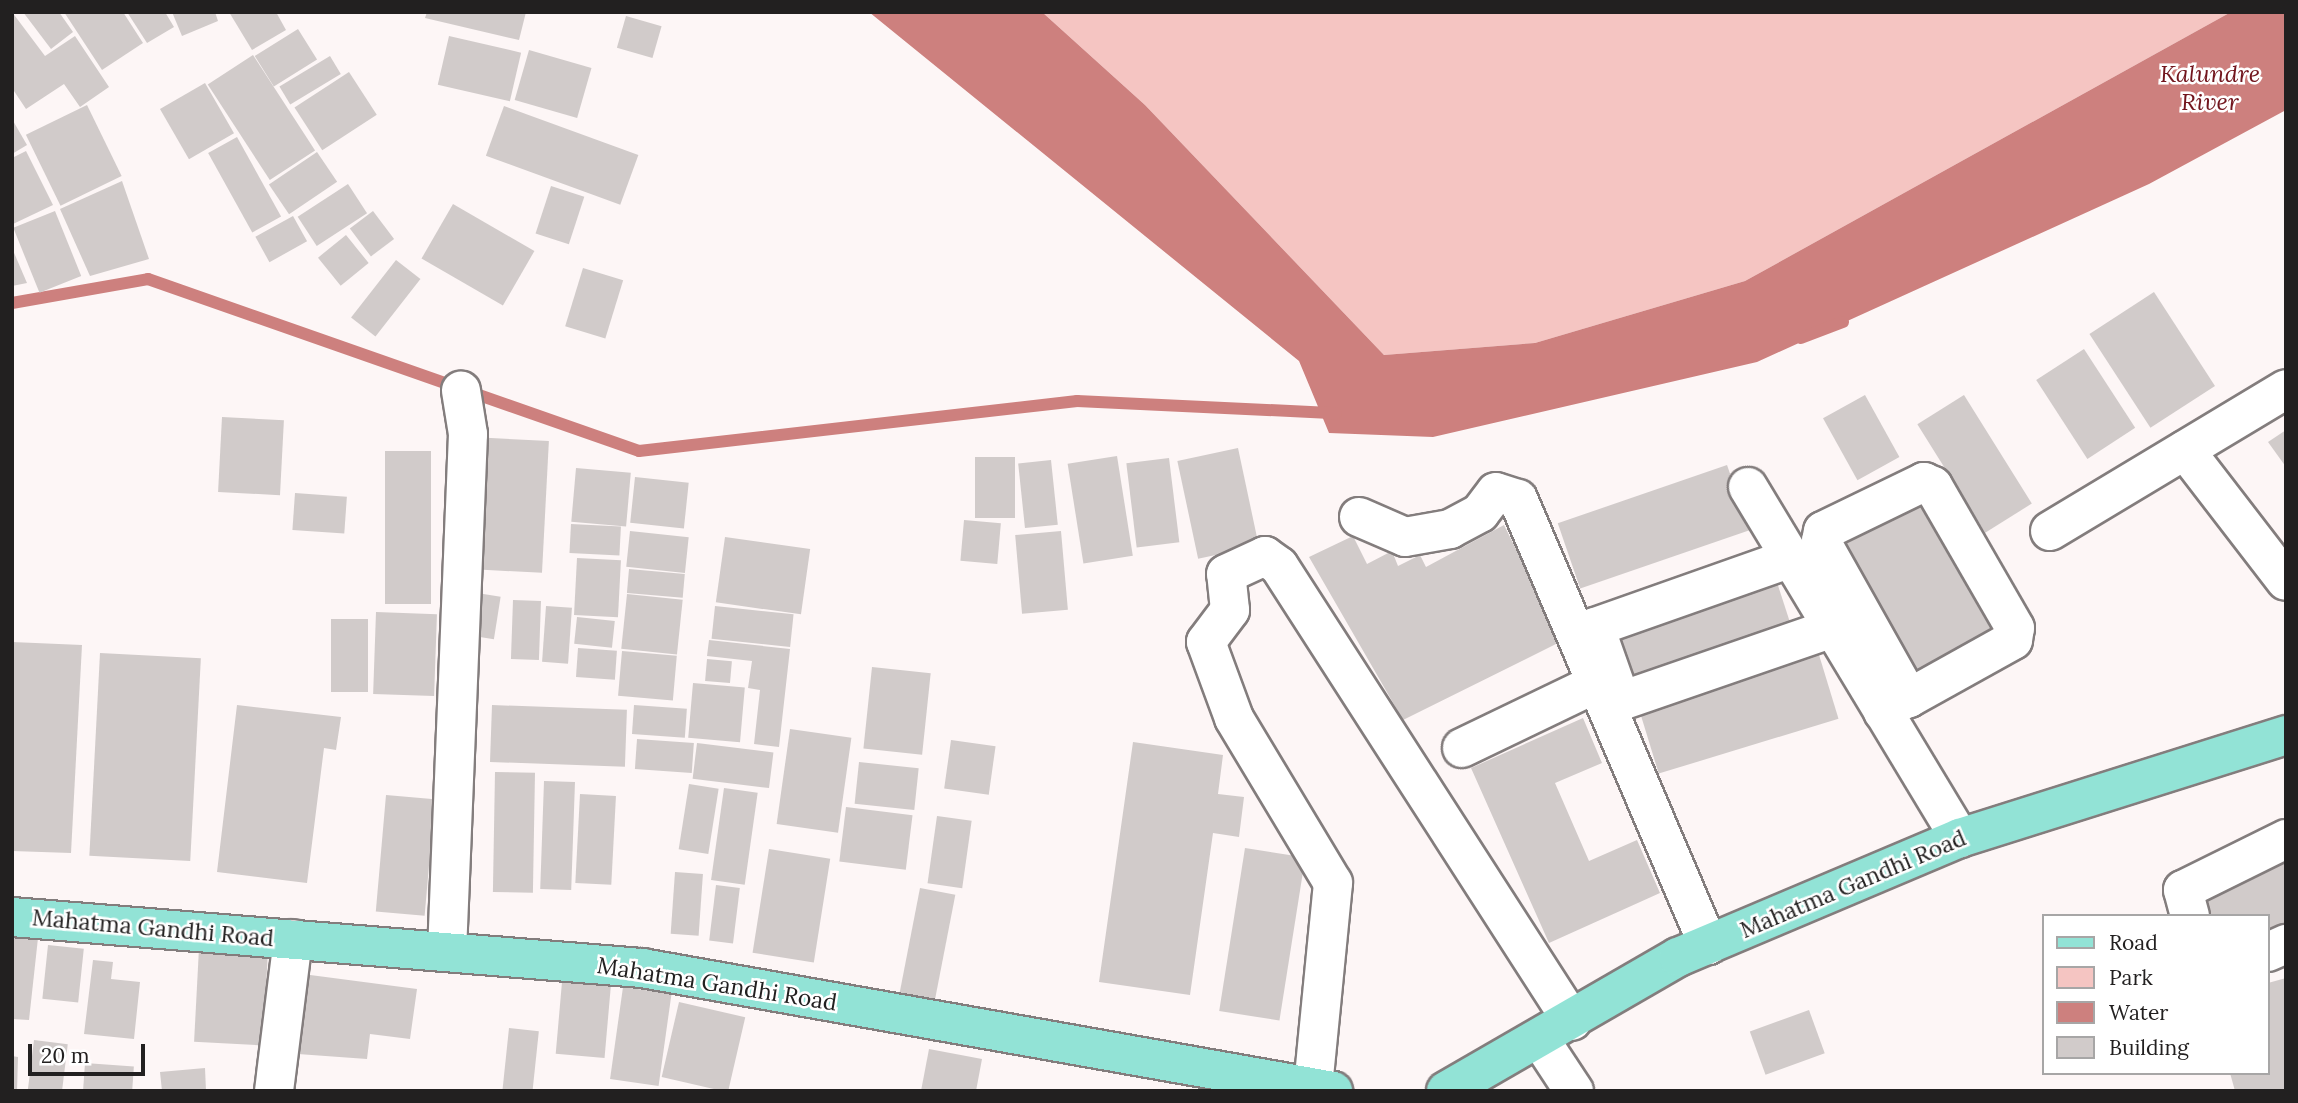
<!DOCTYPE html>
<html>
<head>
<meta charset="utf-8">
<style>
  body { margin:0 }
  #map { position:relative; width:2298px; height:1103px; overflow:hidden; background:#fdf6f6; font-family:Lora,serif }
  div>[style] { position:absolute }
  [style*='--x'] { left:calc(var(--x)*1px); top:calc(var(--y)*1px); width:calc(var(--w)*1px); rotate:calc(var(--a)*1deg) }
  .green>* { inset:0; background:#f5c5c2 }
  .water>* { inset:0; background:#cd807e }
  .stream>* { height:12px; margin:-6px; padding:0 6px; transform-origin:6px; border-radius:6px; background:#cd807e }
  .building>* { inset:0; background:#d1cbca; transform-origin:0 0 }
  .roads { filter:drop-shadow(2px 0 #837d7d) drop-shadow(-2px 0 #837d7d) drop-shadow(0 2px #837d7d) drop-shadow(0 -2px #837d7d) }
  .minor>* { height:38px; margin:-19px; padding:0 19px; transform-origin:19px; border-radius:19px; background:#fff }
  .major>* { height:38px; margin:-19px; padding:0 19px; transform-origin:19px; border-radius:19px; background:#92e3d6 }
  span { translate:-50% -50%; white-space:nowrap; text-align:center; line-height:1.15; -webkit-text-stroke:5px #fff; paint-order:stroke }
  .street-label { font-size:23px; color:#222020 }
  .water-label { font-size:24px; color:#72151d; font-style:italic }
  .frame { position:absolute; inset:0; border:14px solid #222020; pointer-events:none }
  .legend { position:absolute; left:2042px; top:914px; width:228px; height:161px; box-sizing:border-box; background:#fff; border:2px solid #a7a6a6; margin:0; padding:9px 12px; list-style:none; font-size:21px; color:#222020 }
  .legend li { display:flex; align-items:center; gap:14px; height:35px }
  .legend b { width:35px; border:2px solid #a7a6a6 }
  .scale { position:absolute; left:28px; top:1044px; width:117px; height:32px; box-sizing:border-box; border:4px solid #222020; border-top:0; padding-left:9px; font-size:21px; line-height:24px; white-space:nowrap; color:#222020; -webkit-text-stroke:5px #fff; paint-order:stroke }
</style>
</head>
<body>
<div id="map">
  <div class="green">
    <i style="clip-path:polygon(1042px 12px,2231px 12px,1745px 281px,1535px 343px,1384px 355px,1145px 105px)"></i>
  </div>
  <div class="water">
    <i style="clip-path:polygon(869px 12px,1042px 12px,1145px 105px,1384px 355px,1535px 343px,1745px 281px,2231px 12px,2286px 12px,2286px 110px,2149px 184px,1757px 362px,1433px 437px,1329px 433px,1299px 361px)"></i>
  </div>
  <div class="stream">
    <i style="--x:12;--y:303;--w:138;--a:-10"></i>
    <i style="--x:148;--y:279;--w:520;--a:19.31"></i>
    <i style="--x:639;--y:451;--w:441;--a:-6.5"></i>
    <i style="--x:1077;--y:401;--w:259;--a:2.7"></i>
    <i style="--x:1801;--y:338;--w:45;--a:-20.9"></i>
  </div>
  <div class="building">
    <i style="clip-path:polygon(12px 12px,45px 56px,75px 36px,109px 87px,80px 107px,64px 84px,26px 109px,12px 88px)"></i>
    <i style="clip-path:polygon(23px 12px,59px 12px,73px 32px,51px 49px)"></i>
    <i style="clip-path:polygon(64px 12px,123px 12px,143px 43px,102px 70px)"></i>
    <i style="clip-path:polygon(127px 12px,165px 12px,174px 27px,147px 43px)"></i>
    <i style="clip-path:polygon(172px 12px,215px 12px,218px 21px,182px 36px)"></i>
    <i style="clip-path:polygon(229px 12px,276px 12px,286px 30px,252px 50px)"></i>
    <i style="clip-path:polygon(427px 12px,526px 12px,519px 40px,425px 18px)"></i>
    <i style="left:626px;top:16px;width:37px;height:33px;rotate:16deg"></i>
    <i style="left:298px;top:29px;width:36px;height:51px;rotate:58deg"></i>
    <i style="left:449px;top:36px;width:74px;height:50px;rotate:13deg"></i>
    <i style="left:529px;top:50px;width:65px;height:52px;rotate:16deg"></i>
    <i style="left:253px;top:55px;width:114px;height:54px;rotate:57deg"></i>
    <i style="left:330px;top:56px;width:21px;height:59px;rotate:59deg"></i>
    <i style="left:349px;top:72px;width:51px;height:65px;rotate:57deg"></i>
    <i style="left:205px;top:83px;width:58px;height:52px;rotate:60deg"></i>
    <i style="left:87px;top:105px;width:79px;height:68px;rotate:64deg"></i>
    <i style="left:504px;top:106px;width:143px;height:53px;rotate:20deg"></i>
    <i style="clip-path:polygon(12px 119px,27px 145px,12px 154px)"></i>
    <i style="left:237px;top:137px;width:91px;height:33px;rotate:61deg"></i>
    <i style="clip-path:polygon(26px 151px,53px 205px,13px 224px,12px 158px)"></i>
    <i style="left:317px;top:152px;width:36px;height:58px;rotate:56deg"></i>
    <i style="clip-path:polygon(122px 181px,149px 259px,90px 276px,60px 209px)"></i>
    <i style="left:348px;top:184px;width:35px;height:60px;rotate:57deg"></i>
    <i style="left:551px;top:186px;width:35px;height:50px;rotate:18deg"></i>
    <i style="left:453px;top:204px;width:94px;height:63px;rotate:30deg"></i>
    <i style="left:55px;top:211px;width:70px;height:45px;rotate:68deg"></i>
    <i style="left:373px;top:211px;width:35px;height:29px;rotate:53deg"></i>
    <i style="left:293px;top:216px;width:29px;height:43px;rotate:61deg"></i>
    <i style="left:346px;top:235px;width:36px;height:36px;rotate:51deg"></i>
    <i style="clip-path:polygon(12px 248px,27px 283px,12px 286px)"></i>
    <i style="left:396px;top:260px;width:31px;height:73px;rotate:38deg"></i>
    <i style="left:583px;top:268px;width:42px;height:61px;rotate:17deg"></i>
    <i style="left:2154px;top:292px;width:112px;height:77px;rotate:57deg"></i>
    <i style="left:2084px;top:349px;width:94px;height:57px;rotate:57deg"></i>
    <i style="left:1865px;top:395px;width:71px;height:48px;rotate:61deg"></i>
    <i style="left:1964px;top:395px;width:128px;height:55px;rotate:58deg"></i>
    <i style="left:222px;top:417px;width:62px;height:75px;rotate:3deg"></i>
    <i style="clip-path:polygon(2286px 430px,2286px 467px,2268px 442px)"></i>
    <i style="left:472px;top:437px;width:77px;height:132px;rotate:3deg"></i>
    <i style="left:1238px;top:448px;width:100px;height:62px;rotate:78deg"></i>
    <i style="left:431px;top:451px;width:153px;height:46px;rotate:90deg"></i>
    <i style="left:1117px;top:456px;width:101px;height:50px;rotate:81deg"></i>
    <i style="left:975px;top:457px;width:40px;height:61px"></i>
    <i style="left:1169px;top:458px;width:85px;height:43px;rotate:83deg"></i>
    <i style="left:1051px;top:460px;width:65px;height:33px;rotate:84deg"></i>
    <i style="left:1727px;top:465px;width:69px;height:179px;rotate:71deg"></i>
    <i style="left:576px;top:468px;width:55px;height:54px;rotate:5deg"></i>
    <i style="left:635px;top:477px;width:54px;height:46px;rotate:6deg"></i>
    <i style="left:1927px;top:487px;width:168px;height:113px;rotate:61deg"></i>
    <i style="left:295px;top:493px;width:52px;height:37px;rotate:4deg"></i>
    <i style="left:964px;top:520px;width:37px;height:41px;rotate:5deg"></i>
    <i style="left:571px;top:524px;width:50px;height:29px;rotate:3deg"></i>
    <i style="clip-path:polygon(1504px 525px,1562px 641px,1403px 720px,1309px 557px,1353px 536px,1367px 564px,1392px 551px,1398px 566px,1420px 555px,1426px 567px)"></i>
    <i style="left:630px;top:531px;width:59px;height:36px;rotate:6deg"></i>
    <i style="left:1061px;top:531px;width:79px;height:46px;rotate:85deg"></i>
    <i style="left:725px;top:537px;width:86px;height:66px;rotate:8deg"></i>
    <i style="left:577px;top:558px;width:44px;height:57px;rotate:3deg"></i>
    <i style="left:1772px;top:567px;width:75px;height:186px;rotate:72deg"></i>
    <i style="left:629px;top:569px;width:56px;height:24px;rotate:5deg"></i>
    <i style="left:471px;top:592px;width:30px;height:43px;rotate:9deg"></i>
    <i style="left:627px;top:594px;width:56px;height:55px;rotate:6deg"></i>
    <i style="left:513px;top:600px;width:28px;height:59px;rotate:2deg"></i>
    <i style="left:546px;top:606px;width:26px;height:56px;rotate:4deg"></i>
    <i style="left:715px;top:606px;width:79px;height:33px;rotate:6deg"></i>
    <i style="left:376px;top:612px;width:61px;height:82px;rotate:2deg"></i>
    <i style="left:577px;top:617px;width:38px;height:27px;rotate:6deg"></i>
    <i style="left:368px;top:619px;width:73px;height:37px;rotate:90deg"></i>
    <i style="clip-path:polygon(709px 640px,790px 649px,779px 747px,754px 744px,760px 690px,748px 688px,752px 661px,707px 656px)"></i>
    <i style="clip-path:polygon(12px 642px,82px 645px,71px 853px,12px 851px)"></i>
    <i style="left:1816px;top:645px;width:77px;height:188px;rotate:73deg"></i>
    <i style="left:578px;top:648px;width:39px;height:29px;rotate:4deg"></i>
    <i style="left:622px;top:651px;width:55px;height:45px;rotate:5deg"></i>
    <i style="left:100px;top:653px;width:101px;height:203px;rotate:3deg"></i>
    <i style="left:707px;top:659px;width:25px;height:22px;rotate:5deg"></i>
    <i style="left:872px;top:667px;width:59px;height:82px;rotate:6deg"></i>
    <i style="left:693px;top:683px;width:52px;height:55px;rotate:5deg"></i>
    <i style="clip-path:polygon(237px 705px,341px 717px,336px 750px,324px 748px,307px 883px,217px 872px)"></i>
    <i style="left:492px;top:705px;width:135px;height:57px;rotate:2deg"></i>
    <i style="left:634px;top:705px;width:53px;height:29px;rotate:4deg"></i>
    <i style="clip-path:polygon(1583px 718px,1602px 763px,1555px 783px,1589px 861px,1637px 840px,1660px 893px,1549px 943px,1471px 768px)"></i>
    <i style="left:790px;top:729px;width:62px;height:96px;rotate:8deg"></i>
    <i style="left:637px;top:739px;width:57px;height:30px;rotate:4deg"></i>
    <i style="left:951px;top:740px;width:45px;height:49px;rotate:8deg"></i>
    <i style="clip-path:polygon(1133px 742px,1223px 755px,1218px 794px,1244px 797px,1239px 837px,1213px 833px,1190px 995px,1099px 982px)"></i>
    <i style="left:697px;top:743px;width:77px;height:36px;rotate:7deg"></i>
    <i style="left:859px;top:762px;width:60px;height:42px;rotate:6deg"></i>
    <i style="left:495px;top:772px;width:40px;height:120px;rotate:1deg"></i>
    <i style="left:544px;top:781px;width:31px;height:108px;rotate:2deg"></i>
    <i style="left:689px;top:784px;width:30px;height:66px;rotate:9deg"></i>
    <i style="left:724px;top:788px;width:34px;height:93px;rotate:8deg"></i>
    <i style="left:580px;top:794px;width:36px;height:89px;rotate:3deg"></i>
    <i style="left:386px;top:795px;width:49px;height:117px;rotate:5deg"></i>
    <i style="left:846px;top:807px;width:67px;height:55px;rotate:7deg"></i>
    <i style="left:937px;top:816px;width:35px;height:68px;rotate:8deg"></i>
    <i style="clip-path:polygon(2286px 847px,2286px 936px,2268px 944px,2268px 916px,2196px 916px,2187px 893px)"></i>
    <i style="left:1245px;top:848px;width:61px;height:165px;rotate:9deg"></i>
    <i style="left:769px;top:849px;width:62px;height:105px;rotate:9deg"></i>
    <i style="left:675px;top:872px;width:28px;height:62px;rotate:4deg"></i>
    <i style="left:716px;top:885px;width:24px;height:56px;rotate:7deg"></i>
    <i style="left:920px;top:888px;width:36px;height:113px;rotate:11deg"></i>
    <i style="clip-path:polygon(12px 936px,38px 938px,29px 1020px,12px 1019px)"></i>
    <i style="left:48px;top:945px;width:36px;height:54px;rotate:6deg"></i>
    <i style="left:199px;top:948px;width:69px;height:94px;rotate:3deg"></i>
    <i style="clip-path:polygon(93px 960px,113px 962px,111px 979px,140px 982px,134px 1039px,84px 1034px)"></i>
    <i style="clip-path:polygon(295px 973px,417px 989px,410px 1039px,370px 1034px,367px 1059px,284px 1053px)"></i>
    <i style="clip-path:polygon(2286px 978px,2286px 1091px,2235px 1091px,2230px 1073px,2268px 1073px,2268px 983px)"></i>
    <i style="left:562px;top:982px;width:49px;height:72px;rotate:5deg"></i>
    <i style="left:623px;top:987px;width:49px;height:93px;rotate:8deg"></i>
    <i style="left:679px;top:1002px;width:68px;height:77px;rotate:13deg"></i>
    <i style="left:1809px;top:1010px;width:46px;height:63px;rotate:70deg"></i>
    <i style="left:509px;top:1028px;width:30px;height:63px;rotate:6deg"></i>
    <i style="left:34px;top:1040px;width:34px;height:51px;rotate:7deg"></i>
    <i style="clip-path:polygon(929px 1049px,982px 1059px,976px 1091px,921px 1091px)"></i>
    <i style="clip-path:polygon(12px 1056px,18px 1057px,17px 1091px,12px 1091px)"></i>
    <i style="left:85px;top:1063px;width:49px;height:28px;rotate:4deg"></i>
    <i style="clip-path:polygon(205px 1068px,206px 1091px,162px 1091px,160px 1072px)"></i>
  </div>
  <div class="roads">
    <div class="minor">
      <i style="--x:2185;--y:450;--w:165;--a:52.4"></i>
      <i style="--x:1748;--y:487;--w:410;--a:58.9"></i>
      <i style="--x:1359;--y:517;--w:50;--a:23.5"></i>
      <i style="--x:1405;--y:537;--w:46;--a:-10.1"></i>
      <i style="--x:1450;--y:529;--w:34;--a:-28"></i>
      <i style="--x:1480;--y:513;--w:26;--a:-53"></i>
      <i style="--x:1496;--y:492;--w:23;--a:18"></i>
      <i style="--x:1518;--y:499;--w:485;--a:66.9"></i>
      <i style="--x:2050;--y:531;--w:275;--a:-31"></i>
      <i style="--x:1791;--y:558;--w:208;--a:160.6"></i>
      <i style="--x:1595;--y:627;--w:78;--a:70.6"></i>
      <i style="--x:1621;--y:701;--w:224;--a:-19"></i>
      <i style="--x:1883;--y:712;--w:23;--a:-31"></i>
      <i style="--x:1903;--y:700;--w:6;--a:-18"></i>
      <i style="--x:1909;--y:698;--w:119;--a:-29.1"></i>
      <i style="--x:2013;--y:640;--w:12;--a:-81"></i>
      <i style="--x:2015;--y:628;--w:164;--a:-120"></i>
      <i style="--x:1933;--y:486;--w:10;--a:-156"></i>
      <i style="--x:1924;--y:482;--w:112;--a:154.1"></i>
      <i style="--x:1823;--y:531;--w:10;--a:101"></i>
      <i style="--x:1821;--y:541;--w:180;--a:60.7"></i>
      <i style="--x:1462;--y:748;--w:154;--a:-25.7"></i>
      <i style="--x:2190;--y:916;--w:27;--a:-105"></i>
      <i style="--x:2183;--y:890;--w:115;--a:-26.3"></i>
      <i style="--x:447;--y:952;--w:518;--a:-87.68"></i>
      <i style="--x:468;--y:434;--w:44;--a:-99.2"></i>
      <i style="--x:2268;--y:952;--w:20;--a:-24"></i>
      <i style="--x:1541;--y:1041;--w:60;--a:56.6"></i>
      <i style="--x:1313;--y:1087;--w:205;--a:-84.4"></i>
      <i style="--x:1333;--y:883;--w:192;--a:-121"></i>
      <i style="--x:1234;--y:718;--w:81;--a:-110.2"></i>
      <i style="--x:1206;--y:642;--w:40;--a:-53"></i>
      <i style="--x:1230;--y:610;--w:36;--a:-96"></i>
      <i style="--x:1226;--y:574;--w:43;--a:-24.8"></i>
      <i style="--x:1265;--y:556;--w:17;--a:36"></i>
      <i style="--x:1279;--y:566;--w:541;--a:57.22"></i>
      <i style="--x:274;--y:1091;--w:153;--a:-82.9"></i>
    </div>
    <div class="major">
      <i style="--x:12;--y:917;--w:632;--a:4.63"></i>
      <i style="--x:642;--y:968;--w:702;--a:10.09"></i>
      <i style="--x:1446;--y:1091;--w:268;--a:-30"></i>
      <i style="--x:1678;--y:957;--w:306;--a:-22.9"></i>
      <i style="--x:1960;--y:838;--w:342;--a:-17.5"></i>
    </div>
  </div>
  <div class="street-label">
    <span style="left:1853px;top:884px;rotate:-23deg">Mahatma Gandhi Road</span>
    <span style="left:153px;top:928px;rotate:5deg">Mahatma Gandhi Road</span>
    <span style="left:717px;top:984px;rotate:9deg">Mahatma Gandhi Road</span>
  </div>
  <div class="water-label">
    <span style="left:2210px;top:88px">Kalundre<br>River</span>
  </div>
  <div class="frame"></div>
  <ul class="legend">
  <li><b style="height:9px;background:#92e3d6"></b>Road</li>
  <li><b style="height:19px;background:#f5c5c2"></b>Park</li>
  <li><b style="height:19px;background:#cd807e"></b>Water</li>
  <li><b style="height:19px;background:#d1cbca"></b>Building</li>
  </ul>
  <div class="scale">20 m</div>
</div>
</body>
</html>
